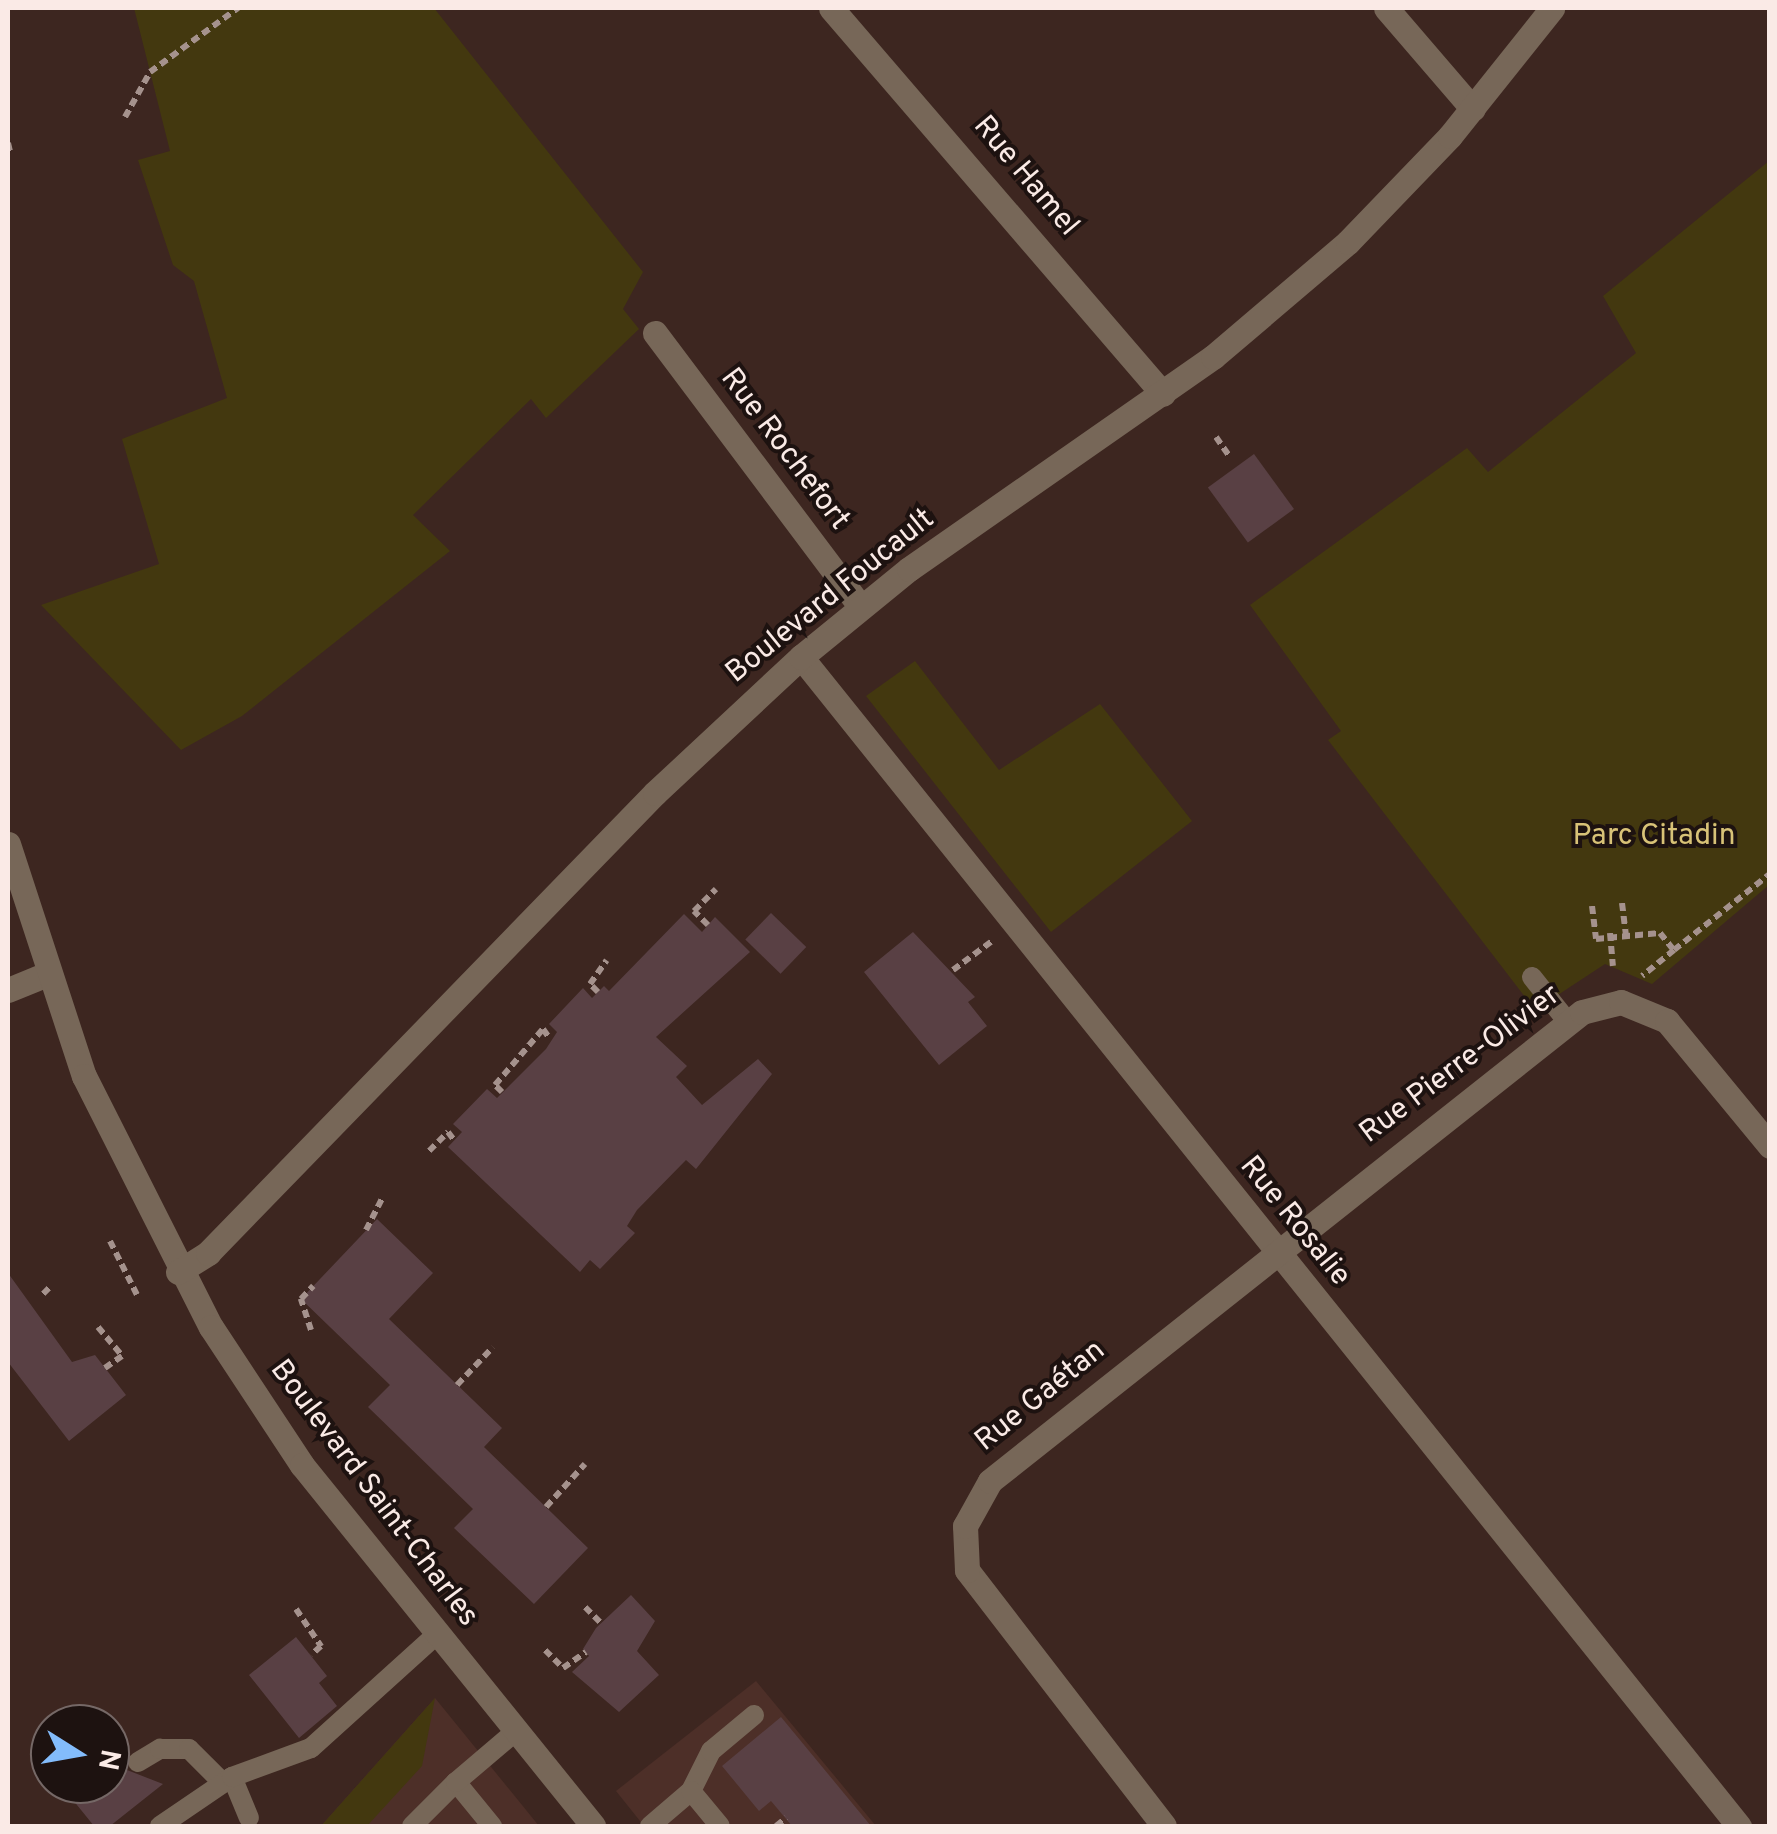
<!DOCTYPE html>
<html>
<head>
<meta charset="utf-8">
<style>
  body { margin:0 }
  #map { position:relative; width:1777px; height:1834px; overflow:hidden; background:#3d2620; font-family:Overpass,sans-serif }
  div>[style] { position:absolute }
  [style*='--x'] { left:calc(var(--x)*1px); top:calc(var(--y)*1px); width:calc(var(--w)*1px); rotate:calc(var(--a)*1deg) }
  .built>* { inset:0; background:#4d2f28 }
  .green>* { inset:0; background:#43380f }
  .building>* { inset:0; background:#594044; transform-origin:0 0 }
  .path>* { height:6px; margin-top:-3px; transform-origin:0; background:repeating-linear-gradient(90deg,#a5928d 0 8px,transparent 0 13px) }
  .service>* { height:20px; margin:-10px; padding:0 10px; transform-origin:10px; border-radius:10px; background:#776758 }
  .minor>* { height:25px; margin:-12.5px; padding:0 12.5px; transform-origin:12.5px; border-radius:12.5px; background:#776758 }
  .tertiary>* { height:25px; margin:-12.5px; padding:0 12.5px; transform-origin:12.5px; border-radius:12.5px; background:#776758 }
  span { translate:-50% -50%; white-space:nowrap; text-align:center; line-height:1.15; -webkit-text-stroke:8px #1d1210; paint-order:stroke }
  .street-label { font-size:30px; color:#faeae6 }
  .park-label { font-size:30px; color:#d8c277 }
  .frame { position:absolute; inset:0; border:10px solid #faeae6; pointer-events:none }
  .north { position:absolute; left:30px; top:1704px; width:100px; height:100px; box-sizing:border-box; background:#1d1210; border:2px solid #756866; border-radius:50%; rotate:101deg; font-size:28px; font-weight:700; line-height:40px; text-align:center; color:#faeae6 }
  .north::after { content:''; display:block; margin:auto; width:35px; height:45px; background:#83bcfb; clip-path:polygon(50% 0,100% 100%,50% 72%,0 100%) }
</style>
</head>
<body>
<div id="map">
  <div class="built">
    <i style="clip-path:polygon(756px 1681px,876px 1826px,644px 1826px,616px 1791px)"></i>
    <i style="clip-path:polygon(435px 1698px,539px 1826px,321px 1826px)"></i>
  </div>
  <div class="green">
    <i style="clip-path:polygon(134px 8px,434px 8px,643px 272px,623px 309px,639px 329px,546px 418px,531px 399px,413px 515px,450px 551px,242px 716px,181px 750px,41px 605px,159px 564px,122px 439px,227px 398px,194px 281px,173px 265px,138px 160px,170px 151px)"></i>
    <i style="clip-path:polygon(1769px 161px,1769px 885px,1652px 984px,1605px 964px,1535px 1010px,1328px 740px,1341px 731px,1250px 605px,1467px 448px,1488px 472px,1636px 353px,1603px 296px)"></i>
    <i style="clip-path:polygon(915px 661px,999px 770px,1100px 704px,1192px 821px,1051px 932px,866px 696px)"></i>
    <i style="clip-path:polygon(435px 1698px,422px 1766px,367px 1826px,321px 1826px)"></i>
  </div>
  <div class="building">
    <i style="left:1254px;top:454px;width:68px;height:57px;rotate:54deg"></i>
    <i style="left:771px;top:913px;width:49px;height:37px;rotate:44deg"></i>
    <i style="clip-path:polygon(684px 914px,702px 932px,715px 917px,750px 952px,656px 1037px,687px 1066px,676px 1077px,702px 1105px,758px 1059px,772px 1074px,696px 1169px,686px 1160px,637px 1210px,627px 1226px,635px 1233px,600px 1269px,590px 1260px,580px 1272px,448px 1147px,462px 1132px,453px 1124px,487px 1089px,497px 1098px,546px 1049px,557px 1032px,549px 1024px,583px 988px,592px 998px,604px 986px,609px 991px)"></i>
    <i style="clip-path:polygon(913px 932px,975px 997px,968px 1002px,987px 1026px,939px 1065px,864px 972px)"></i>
    <i style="clip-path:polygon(377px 1219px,433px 1273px,389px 1319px,502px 1428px,484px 1447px,588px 1548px,534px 1604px,454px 1528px,473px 1509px,368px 1407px,390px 1385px,301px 1299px)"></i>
    <i style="clip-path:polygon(8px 1273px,72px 1362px,95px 1355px,126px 1395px,69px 1441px,8px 1362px)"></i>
    <i style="clip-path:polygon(631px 1595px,655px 1621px,637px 1651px,659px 1675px,619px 1712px,572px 1672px,589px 1656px,583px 1649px,596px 1628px)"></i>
    <i style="clip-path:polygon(296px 1637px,327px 1676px,319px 1683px,337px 1706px,299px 1738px,249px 1675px)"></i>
    <i style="clip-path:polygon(781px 1717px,871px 1826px,792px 1826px,771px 1801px,759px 1811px,722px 1766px)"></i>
    <i style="clip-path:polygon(110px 1726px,130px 1751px,127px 1770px,163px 1784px,110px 1826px,94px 1826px,60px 1784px,110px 1784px)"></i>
  </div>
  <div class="path">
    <i style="--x:125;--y:117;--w:51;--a:-60.9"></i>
    <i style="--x:150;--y:72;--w:109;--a:-36"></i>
    <i style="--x:8;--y:143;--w:9;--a:77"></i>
    <i style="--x:1216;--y:437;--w:24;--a:55"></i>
    <i style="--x:1622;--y:903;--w:33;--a:83"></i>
    <i style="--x:1592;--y:906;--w:33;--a:83"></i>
    <i style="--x:1596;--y:939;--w:64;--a:-5.4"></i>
    <i style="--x:1660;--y:933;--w:22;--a:51"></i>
    <i style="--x:1674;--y:950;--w:41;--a:140.9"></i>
    <i style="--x:708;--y:925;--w:20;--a:-135"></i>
    <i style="--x:694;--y:911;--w:31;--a:-45"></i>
    <i style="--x:1610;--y:933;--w:33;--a:85"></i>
    <i style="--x:1674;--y:950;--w:122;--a:-38.4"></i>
    <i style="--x:953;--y:970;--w:49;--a:-36.6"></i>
    <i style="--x:598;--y:992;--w:11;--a:-135"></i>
    <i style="--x:590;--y:984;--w:29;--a:-55"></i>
    <i style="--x:502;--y:1092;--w:10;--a:-135"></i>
    <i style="--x:495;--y:1085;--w:74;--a:-49.4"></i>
    <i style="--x:543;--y:1029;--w:12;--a:55"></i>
    <i style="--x:429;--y:1151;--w:27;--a:-45"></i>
    <i style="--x:448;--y:1132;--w:10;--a:53"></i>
    <i style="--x:366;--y:1230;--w:35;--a:-63"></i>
    <i style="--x:110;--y:1241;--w:60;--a:63.4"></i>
    <i style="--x:43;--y:1294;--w:11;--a:-45"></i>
    <i style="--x:98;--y:1327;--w:38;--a:50"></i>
    <i style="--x:122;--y:1356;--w:21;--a:145"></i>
    <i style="--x:311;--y:1330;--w:33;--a:-108"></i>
    <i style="--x:301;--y:1299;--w:18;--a:-47"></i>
    <i style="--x:457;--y:1385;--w:52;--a:-46.5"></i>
    <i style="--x:546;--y:1507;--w:58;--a:-47.8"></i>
    <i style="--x:585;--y:1607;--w:23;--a:45"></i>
    <i style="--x:296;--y:1609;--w:45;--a:56"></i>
    <i style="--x:321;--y:1646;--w:13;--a:138"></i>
    <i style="--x:545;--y:1650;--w:25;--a:45"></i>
    <i style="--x:563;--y:1668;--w:28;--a:-35"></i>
    <i style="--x:776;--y:1826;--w:13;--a:-39"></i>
  </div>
  <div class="service">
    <i style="--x:1532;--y:977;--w:56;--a:51.5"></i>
    <i style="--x:138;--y:1762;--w:26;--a:-31"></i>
    <i style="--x:160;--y:1749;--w:29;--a:0"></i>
    <i style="--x:189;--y:1749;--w:48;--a:45"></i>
    <i style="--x:232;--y:1777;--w:44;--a:67.5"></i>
    <i style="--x:691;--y:1791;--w:45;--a:-63.4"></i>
    <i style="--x:711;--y:1751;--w:56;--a:-39.9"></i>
    <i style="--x:160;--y:1826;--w:87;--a:-34.2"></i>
    <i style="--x:232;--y:1777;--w:84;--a:-20.2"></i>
    <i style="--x:311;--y:1748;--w:170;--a:-42.1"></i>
    <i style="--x:412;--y:1826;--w:62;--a:-45"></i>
    <i style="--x:492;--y:1826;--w:57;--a:-129.3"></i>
    <i style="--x:456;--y:1782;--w:79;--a:-40.4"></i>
    <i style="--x:650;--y:1826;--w:54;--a:-40.5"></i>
    <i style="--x:691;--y:1791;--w:45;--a:50.4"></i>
  </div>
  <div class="minor">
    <i style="--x:831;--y:8;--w:509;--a:49.3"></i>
    <i style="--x:1386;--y:8;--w:133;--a:49.3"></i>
    <i style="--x:655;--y:333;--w:343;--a:53.1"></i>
    <i style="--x:801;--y:657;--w:1499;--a:51.26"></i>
    <i style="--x:8;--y:990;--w:42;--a:-22.3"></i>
    <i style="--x:1164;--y:1826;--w:323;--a:-127.6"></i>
    <i style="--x:967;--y:1570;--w:44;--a:-92.6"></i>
    <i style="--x:965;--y:1526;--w:51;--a:-60.9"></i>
    <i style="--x:990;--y:1481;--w:755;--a:-38.39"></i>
    <i style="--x:1582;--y:1012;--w:40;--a:-14.4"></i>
    <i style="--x:1621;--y:1002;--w:50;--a:22.4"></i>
    <i style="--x:1667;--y:1021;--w:162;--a:50.5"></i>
  </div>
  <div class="tertiary">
    <i style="--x:8;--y:844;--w:244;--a:71.9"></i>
    <i style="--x:84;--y:1076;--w:281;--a:63.2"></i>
    <i style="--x:211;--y:1327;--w:165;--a:56.6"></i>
    <i style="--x:302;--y:1465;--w:464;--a:51.1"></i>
    <i style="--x:178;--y:1272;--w:36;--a:-32"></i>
    <i style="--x:208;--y:1253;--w:641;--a:-45.82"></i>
    <i style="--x:655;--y:793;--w:200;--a:-43"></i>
    <i style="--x:801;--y:657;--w:139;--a:-39.2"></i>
    <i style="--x:909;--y:569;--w:371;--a:-34.9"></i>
    <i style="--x:1213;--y:357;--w:177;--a:-40.4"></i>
    <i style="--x:1348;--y:242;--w:147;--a:-46.1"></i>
    <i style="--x:1450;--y:136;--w:164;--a:-51.4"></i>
  </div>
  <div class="street-label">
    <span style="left:1025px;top:177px;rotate:50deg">Rue Hamel</span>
    <span style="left:784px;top:450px;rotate:53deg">Rue Rochefort</span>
    <span style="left:831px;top:597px;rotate:-39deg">Boulevard Foucault</span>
    <span style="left:1461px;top:1065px;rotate:-37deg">Rue Pierre-Olivier</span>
    <span style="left:1294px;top:1222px;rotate:51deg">Rue Rosalie</span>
    <span style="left:1041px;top:1397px;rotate:-39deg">Rue Gaétan</span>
    <span style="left:373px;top:1494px;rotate:53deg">Boulevard Saint-Charles</span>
  </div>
  <div class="park-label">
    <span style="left:1654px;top:837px">Parc Citadin</span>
  </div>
  <div class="frame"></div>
  <div class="north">N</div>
</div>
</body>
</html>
